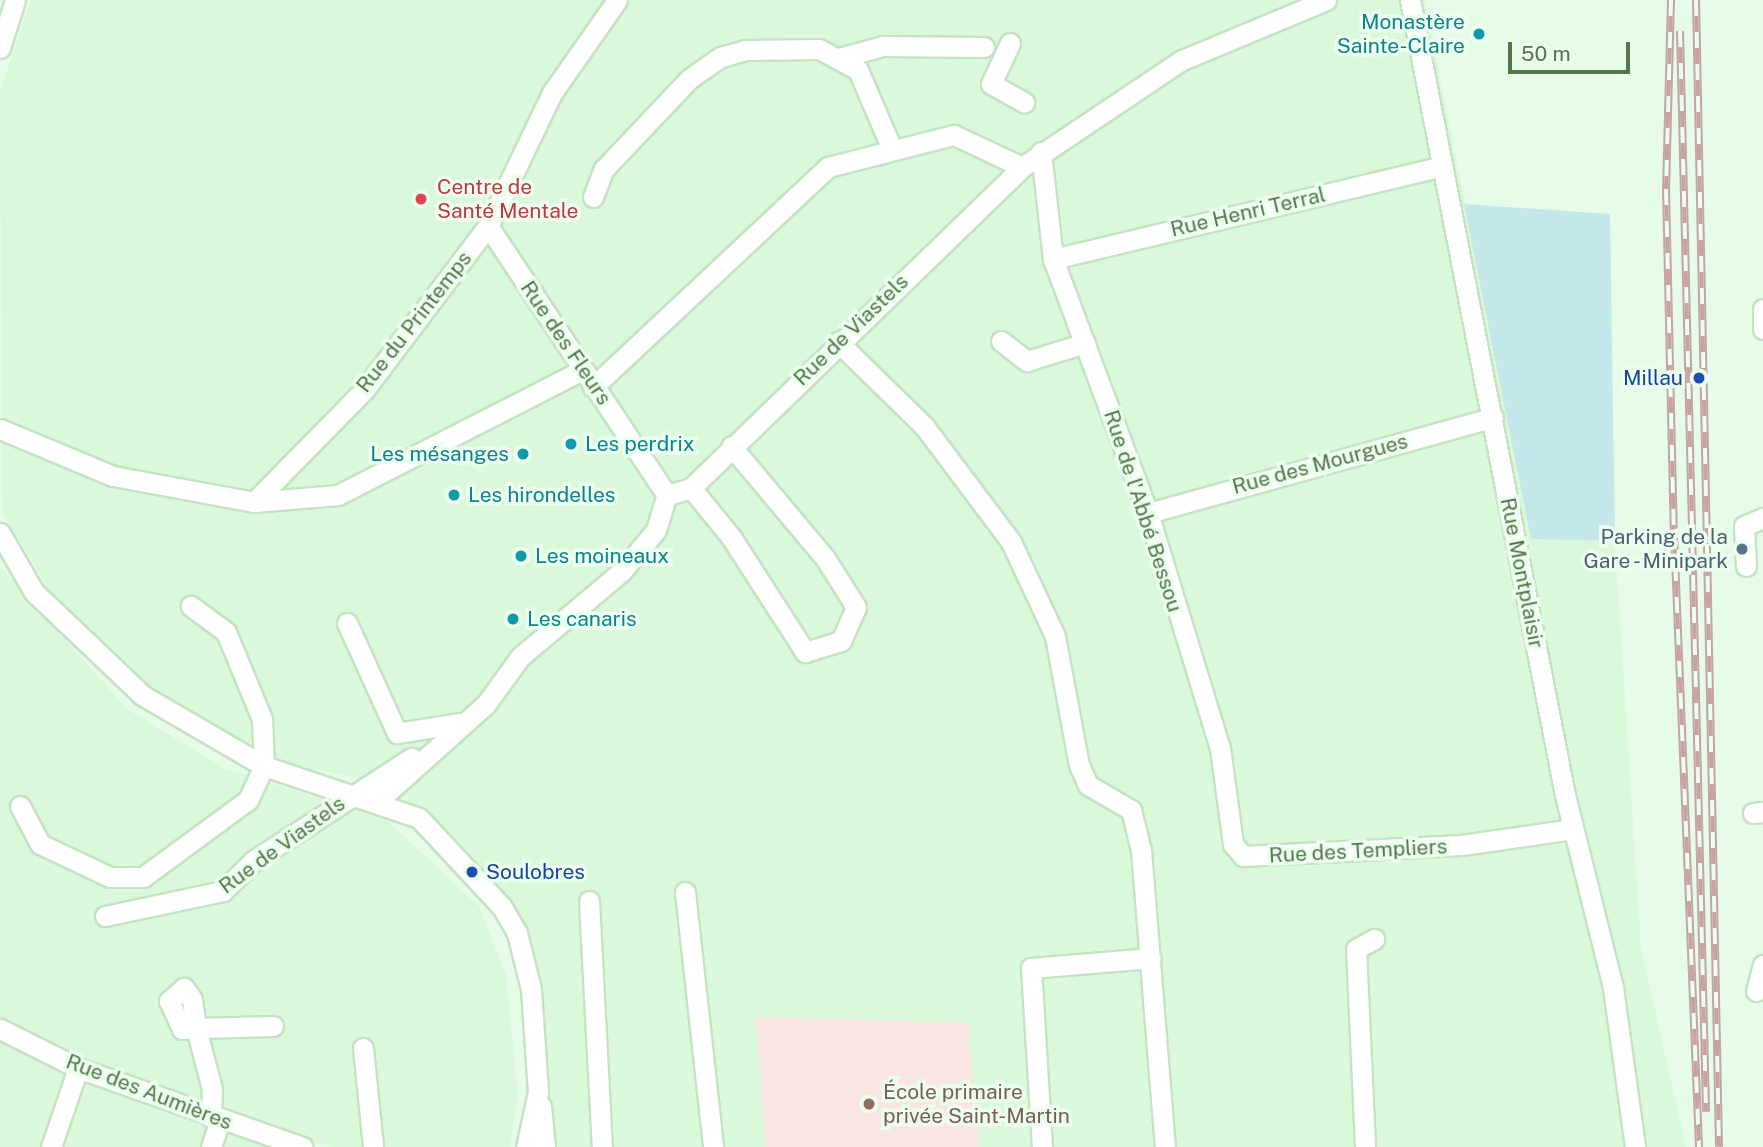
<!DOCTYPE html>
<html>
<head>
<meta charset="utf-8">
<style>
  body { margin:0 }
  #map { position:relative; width:1763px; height:1147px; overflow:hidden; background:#e6fce8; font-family:"Public Sans",sans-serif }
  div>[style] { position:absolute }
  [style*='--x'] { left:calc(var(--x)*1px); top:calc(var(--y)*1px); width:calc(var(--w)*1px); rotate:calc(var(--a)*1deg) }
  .residential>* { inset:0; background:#daf9db }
  .education>* { inset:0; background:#f9e5e2 }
  .green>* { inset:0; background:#c4e8ea }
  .roads { filter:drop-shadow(2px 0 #c5e3c3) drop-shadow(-2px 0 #c5e3c3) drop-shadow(0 2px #c5e3c3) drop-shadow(0 -2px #c5e3c3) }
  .minor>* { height:19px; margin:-9.5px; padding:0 9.5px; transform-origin:9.5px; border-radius:9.5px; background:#fff }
  .rail>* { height:8px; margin-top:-4px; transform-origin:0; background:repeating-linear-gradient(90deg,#ecffee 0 16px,#c6a4a4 0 32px); box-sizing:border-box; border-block:2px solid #c6a4a4 }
  .dots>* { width:19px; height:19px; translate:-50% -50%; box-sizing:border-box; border:4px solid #ecffee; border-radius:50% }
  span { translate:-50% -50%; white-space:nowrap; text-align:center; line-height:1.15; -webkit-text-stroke:7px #ecffee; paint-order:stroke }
  .culture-label { font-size:21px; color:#0d838f }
  .right { translate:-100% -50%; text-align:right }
  .left { translate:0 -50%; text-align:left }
  .health-label { font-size:21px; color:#be3a42 }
  .street-label { font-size:21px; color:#52764a }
  .transit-label { font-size:21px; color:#164399 }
  .service-label { font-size:21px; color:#4e5e75 }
  .education-label { font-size:21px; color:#785e54 }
  .scale { position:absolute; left:1508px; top:42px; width:122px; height:32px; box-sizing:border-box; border:4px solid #52764a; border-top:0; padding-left:9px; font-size:21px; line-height:24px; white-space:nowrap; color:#52764a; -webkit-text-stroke:5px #ecffee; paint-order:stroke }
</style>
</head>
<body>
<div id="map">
  <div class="residential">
    <i style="clip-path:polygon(31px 0,1425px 0,1531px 538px,1615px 541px,1641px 948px,1686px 1147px,554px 1147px,542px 1035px,510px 907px,468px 853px,427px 815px,366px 779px,289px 765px,211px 730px,121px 667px,52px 595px,2px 511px,0 91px)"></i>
    <i style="clip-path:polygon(0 566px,127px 709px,224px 768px,386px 820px,479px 906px,506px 975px,518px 1094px,510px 1147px,333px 1147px,306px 1141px,111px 1076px,0 1021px)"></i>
    <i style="clip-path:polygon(0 1034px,284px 1147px,0 1147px)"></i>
  </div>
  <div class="education">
    <i style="clip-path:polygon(755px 1017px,968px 1023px,979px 1147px,766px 1147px)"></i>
  </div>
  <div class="green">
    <i style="clip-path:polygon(1464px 204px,1610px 214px,1615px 541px,1531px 539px)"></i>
  </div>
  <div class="roads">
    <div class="minor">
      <i style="--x:1410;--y:0;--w:810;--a:78.97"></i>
      <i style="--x:1565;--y:795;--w:199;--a:76"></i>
      <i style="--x:1613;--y:988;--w:161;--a:82.1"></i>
      <i style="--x:1010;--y:43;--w:45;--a:114.9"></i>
      <i style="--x:991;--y:84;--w:38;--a:29"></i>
      <i style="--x:0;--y:48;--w:50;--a:-72.6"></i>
      <i style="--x:839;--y:58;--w:46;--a:-15.3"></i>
      <i style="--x:883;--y:46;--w:101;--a:0.6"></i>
      <i style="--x:1041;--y:152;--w:108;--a:83.6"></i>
      <i style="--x:1053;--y:259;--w:271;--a:69.5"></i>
      <i style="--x:1148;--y:513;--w:246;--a:73"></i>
      <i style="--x:1220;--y:748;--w:97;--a:82.3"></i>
      <i style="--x:1233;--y:844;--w:16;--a:50"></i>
      <i style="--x:1243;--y:856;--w:219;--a:-2.9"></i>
      <i style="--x:1462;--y:845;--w:112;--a:-8.2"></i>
      <i style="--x:593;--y:197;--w:30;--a:-69"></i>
      <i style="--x:604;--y:169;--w:124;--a:-46.6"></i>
      <i style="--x:689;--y:79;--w:39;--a:-35"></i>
      <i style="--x:721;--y:57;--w:25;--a:-16"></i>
      <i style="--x:745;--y:50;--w:74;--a:-0.8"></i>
      <i style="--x:819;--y:49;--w:44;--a:28.3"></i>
      <i style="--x:858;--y:70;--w:84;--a:66.8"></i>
      <i style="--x:488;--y:226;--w:323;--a:56.4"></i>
      <i style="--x:1053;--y:259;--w:400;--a:-13.4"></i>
      <i style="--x:1763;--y:309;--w:20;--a:90"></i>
      <i style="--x:1001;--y:341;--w:33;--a:38"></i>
      <i style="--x:1027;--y:361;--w:61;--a:-17.2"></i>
      <i style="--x:838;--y:342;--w:120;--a:44.3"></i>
      <i style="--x:924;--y:426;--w:145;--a:53.1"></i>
      <i style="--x:1011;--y:542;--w:104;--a:64.9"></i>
      <i style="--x:1055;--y:636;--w:131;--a:79.5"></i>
      <i style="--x:1079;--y:765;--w:22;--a:66"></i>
      <i style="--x:1088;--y:785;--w:50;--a:30.2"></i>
      <i style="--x:1131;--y:810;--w:41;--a:76"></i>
      <i style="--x:1141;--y:850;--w:298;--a:85.4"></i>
      <i style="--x:593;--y:387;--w:322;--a:-43.1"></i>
      <i style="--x:828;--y:167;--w:130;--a:-14.3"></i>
      <i style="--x:954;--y:135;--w:75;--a:25.2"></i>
      <i style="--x:0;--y:429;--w:122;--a:22.6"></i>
      <i style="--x:113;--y:476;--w:143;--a:10.4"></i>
      <i style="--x:254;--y:502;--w:158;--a:-45.5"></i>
      <i style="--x:365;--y:389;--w:204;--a:-53"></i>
      <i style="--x:488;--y:226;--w:148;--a:-64.3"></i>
      <i style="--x:552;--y:93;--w:113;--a:-55"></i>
      <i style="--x:691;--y:488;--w:63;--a:50.8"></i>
      <i style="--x:731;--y:537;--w:137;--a:57.2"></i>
      <i style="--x:805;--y:652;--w:38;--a:-17"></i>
      <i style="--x:841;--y:641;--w:37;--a:-66"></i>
      <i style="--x:856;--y:607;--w:58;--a:-122.3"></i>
      <i style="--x:825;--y:558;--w:146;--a:-130"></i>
      <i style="--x:254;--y:502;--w:84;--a:-4.8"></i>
      <i style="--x:338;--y:495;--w:274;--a:-27.1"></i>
      <i style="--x:1148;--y:513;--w:358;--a:-15.5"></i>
      <i style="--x:0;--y:533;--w:68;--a:60"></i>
      <i style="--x:34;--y:592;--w:149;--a:43.6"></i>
      <i style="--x:142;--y:695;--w:141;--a:30.2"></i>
      <i style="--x:264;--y:766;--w:163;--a:18.5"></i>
      <i style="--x:419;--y:818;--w:122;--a:47"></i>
      <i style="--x:502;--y:907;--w:30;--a:60"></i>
      <i style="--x:517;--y:933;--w:58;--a:76"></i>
      <i style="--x:531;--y:989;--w:103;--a:86.1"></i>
      <i style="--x:538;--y:1092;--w:56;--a:102.3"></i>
      <i style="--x:1746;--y:566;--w:40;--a:-92.9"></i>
      <i style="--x:1744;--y:526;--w:21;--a:-23"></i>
      <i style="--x:347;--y:623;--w:121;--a:65.6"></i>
      <i style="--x:397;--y:733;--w:64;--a:-9"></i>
      <i style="--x:379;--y:800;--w:144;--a:-41.9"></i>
      <i style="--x:486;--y:704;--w:58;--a:-54.1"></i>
      <i style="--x:520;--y:657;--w:133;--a:-40.1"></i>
      <i style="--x:622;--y:571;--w:53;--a:-50.3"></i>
      <i style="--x:656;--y:530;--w:37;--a:-73"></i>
      <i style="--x:667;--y:495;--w:25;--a:-16"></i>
      <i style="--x:691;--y:488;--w:461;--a:-44.1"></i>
      <i style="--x:1022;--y:167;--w:192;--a:-33.8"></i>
      <i style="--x:1182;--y:60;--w:156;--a:-22.6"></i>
      <i style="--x:20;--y:806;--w:43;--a:62.2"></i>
      <i style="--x:40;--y:844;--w:77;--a:25.2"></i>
      <i style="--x:110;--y:877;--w:33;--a:0"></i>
      <i style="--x:143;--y:877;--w:130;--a:-36.3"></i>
      <i style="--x:248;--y:800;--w:38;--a:-65"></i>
      <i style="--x:264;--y:766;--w:47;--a:-92.4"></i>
      <i style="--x:262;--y:719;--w:94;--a:-112.5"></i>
      <i style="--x:226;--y:632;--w:44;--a:-143.4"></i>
      <i style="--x:1753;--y:813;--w:10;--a:-6"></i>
      <i style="--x:685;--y:892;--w:257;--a:83.7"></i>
      <i style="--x:589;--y:901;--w:246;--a:87"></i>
      <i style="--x:105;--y:916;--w:121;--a:-12"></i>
      <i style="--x:223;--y:891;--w:42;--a:-45"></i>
      <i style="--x:253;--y:861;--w:189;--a:-33.1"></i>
      <i style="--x:1756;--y:991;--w:27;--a:-75"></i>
      <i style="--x:0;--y:1029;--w:87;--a:26.6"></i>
      <i style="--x:78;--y:1068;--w:238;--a:19.4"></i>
      <i style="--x:363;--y:1048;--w:100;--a:84.2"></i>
      <i style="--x:541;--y:1106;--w:41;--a:84.4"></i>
      <i style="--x:211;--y:1117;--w:28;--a:-88"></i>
      <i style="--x:212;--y:1089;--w:63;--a:-104.7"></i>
      <i style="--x:196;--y:1028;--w:29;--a:-98"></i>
      <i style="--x:192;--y:999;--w:14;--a:-126"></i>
      <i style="--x:184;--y:988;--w:20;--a:139"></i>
      <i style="--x:169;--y:1001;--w:31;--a:65"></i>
      <i style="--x:182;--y:1029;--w:14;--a:-4"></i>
      <i style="--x:196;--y:1028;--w:77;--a:-1.5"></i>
      <i style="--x:51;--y:1147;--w:83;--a:-71.1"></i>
      <i style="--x:211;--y:1147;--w:28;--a:-72"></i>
      <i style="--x:1042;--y:1147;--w:179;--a:-93.5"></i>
      <i style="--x:1031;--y:968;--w:120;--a:-4.8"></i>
      <i style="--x:1365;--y:1147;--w:198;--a:-92.6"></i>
      <i style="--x:1356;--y:949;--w:21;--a:-29"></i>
    </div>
  </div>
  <div class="rail">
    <i style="--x:1671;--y:0;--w:189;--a:91.5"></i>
    <i style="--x:1666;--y:189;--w:344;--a:88.7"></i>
    <i style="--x:1674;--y:533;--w:615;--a:87.67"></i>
    <i style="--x:1696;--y:0;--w:1147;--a:88.85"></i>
    <i style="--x:1680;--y:31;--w:1081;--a:88.62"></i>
  </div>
  <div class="dots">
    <i style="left:1479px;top:34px;background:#0f9aa8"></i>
    <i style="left:421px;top:199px;background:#e0444e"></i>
    <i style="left:1699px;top:378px;background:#1a4fb4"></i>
    <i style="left:571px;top:444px;background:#0f9aa8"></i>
    <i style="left:523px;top:454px;background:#0f9aa8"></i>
    <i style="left:454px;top:495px;background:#0f9aa8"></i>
    <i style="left:1742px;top:549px;background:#5c6f8a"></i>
    <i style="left:521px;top:556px;background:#0f9aa8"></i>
    <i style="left:513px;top:619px;background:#0f9aa8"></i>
    <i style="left:472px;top:872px;background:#1a4fb4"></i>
    <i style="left:869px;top:1104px;background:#8d6e63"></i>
  </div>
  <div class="culture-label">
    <span class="right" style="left:1465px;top:34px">Monastère<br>Sainte-Claire</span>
    <span class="left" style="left:585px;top:444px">Les perdrix</span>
    <span class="right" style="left:509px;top:454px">Les mésanges</span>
    <span class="left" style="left:468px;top:495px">Les hirondelles</span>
    <span class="left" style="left:535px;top:556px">Les moineaux</span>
    <span class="left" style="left:527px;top:619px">Les canaris</span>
  </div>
  <div class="health-label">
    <span class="left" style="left:437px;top:199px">Centre de<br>Santé Mentale</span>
  </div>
  <div class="street-label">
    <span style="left:1248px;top:212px;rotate:-13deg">Rue Henri Terral</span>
    <span style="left:414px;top:322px;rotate:-52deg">Rue du Printemps</span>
    <span style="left:851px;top:330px;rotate:-44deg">Rue de Viastels</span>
    <span style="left:566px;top:343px;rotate:56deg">Rue des Fleurs</span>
    <span style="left:1320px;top:464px;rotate:-15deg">Rue des Mourgues</span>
    <span style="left:1143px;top:511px;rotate:72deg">Rue de l'Abbé Bessou</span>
    <span style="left:1522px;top:573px;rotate:79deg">Rue Montplaisir</span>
    <span style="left:282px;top:845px;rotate:-36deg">Rue de Viastels</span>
    <span style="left:1358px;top:851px;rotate:-3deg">Rue des Templiers</span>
    <span style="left:149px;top:1092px;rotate:21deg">Rue des Aumières</span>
  </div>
  <div class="transit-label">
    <span class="right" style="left:1683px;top:378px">Millau</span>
    <span class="left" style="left:486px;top:872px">Soulobres</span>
  </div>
  <div class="service-label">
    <span class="right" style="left:1728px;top:549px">Parking de la<br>Gare - Minipark</span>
  </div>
  <div class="education-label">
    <span class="left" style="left:883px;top:1104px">École primaire<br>privée Saint-Martin</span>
  </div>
  <div class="scale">50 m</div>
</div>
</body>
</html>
